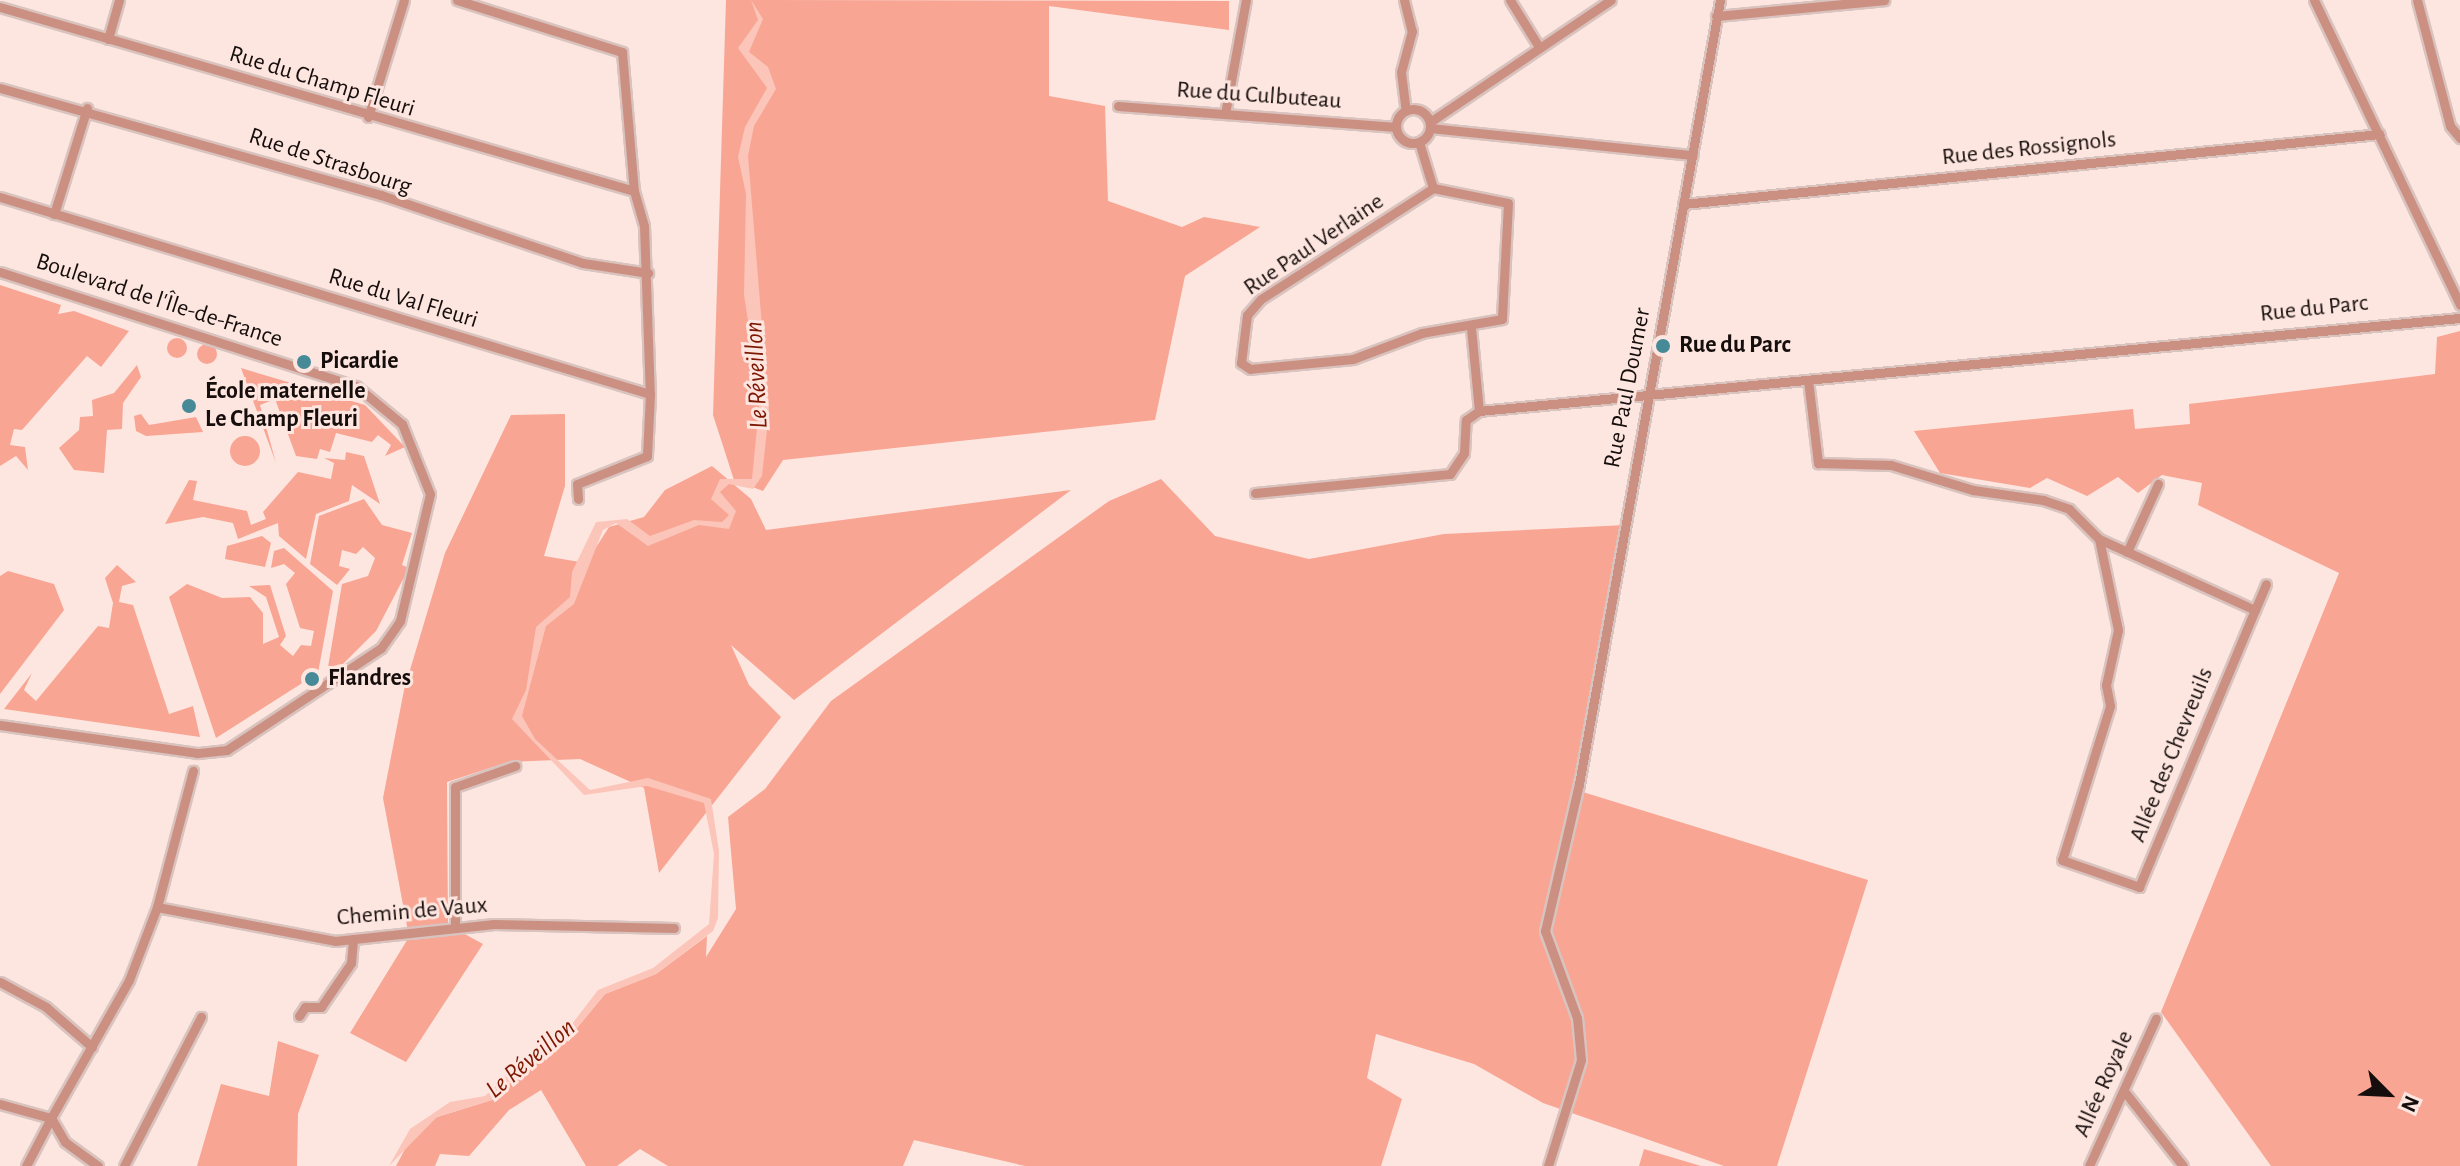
<!DOCTYPE html>
<html>
<head>
<meta charset="utf-8">
<style>
  body { margin:0 }
  #map { position:relative; width:2460px; height:1166px; overflow:hidden; background:#fee6e0; font-family:"Alegreya Sans",sans-serif }
  div>[style] { position:absolute }
  [style*='--x'] { left:calc(var(--x)*1px); top:calc(var(--y)*1px); width:calc(var(--w)*1px); rotate:calc(var(--a)*1deg) }
  .green>* { inset:0; background:#f8a593 }
  .round { border-radius:50% }
  .water>* { inset:0; background:#fcc5b9 }
  .roads { filter:drop-shadow(2px 0 #d9c3be) drop-shadow(-2px 0 #d9c3be) drop-shadow(0 2px #d9c3be) drop-shadow(0 -2px #d9c3be) }
  .street>* { height:9px; margin:-4.5px; padding:0 4.5px; transform-origin:4.5px; border-radius:4.5px; background:#cc9083 }
  .street>.ring { margin:-4.5px; padding:0; box-sizing:content-box; background:none; border:9px solid #cc9083; border-radius:50% }
  .dots>* { width:22px; height:22px; translate:-50% -50%; box-sizing:border-box; border:4px solid #fee6e0; border-radius:50% }
  span { translate:-50% -50%; white-space:nowrap; text-align:center; line-height:1.15; -webkit-text-stroke:6px #fee6e0; paint-order:stroke }
  .street-label { font-size:24px; color:#160e0c }
  .poi-label { font-size:24px; color:#160e0c; font-weight:700 }
  .left { translate:0 -50%; text-align:left }
  .water-label { font-size:26px; color:#7c1702; font-style:italic }
  .north { position:absolute; left:2348px; top:1054px; width:80px; height:80px; -webkit-text-stroke:6px #fee6e0; paint-order:stroke; rotate:114deg; font-size:22px; font-weight:700; line-height:32px; text-align:center; color:#160e0c }
  .north::after { content:''; display:block; margin:auto; width:28px; height:36px; background:#160e0c; clip-path:polygon(50% 0,100% 100%,50% 72%,0 100%) }
</style>
</head>
<body>
<div id="map">
  <div class="green">
    <i style="clip-path:polygon(726px 0,1229px 1px,1229px 30px,1049px 6px,1049px 96px,1105px 106px,1108px 201px,1182px 227px,1204px 217px,1260px 227px,1185px 276px,1155px 420px,783px 460px,763px 491px,734px 480px,713px 415px)"></i>
    <i style="clip-path:polygon(0 285px,61px 305px,58px 314px,74px 311px,129px 331px,101px 367px,87px 356px,22px 430px,14px 429px,10px 445px,25px 447px,28px 470px,16px 456px,0 466px)"></i>
    <i style="clip-path:polygon(2460px 331px,2460px 1166px,2271px 1166px,2161px 1012px,2339px 573px,2198px 505px,2202px 483px,2162px 475px,2138px 493px,2118px 477px,2087px 496px,2047px 478px,2030px 488px,1940px 473px,1914px 431px,2133px 409px,2135px 429px,2190px 424px,2189px 404px,2435px 374px,2437px 337px)"></i>
    <i class="round" style="left:167px;top:338px;width:20px;height:20px"></i>
    <i class="round" style="left:197px;top:344px;width:20px;height:20px"></i>
    <i style="clip-path:polygon(137px 365px,141px 377px,123px 403px,122px 429px,107px 430px,104px 473px,74px 470px,59px 448px,79px 430px,80px 417px,93px 416px,92px 400px,114px 393px)"></i>
    <i style="clip-path:polygon(241px 368px,365px 405px,405px 447px,385px 456px,391px 445px,378px 435px,372px 442px,336px 433px,330px 452px,320px 449px,317px 459px,296px 456px,275px 399px,260px 405px,276px 463px)"></i>
    <i style="clip-path:polygon(141px 414px,149px 425px,196px 417px,203px 432px,146px 436px,136px 431px,134px 416px)"></i>
    <i style="clip-path:polygon(565px 414px,565px 486px,544px 556px,586px 563px,609px 527px,644px 517px,665px 490px,712px 466px,751px 499px,766px 530px,1071px 490px,794px 700px,731px 645px,749px 685px,781px 717px,659px 873px,644px 788px,580px 759px,508px 762px,447px 782px,448px 925px,483px 944px,406px 1062px,350px 1033px,409px 937px,383px 798px,404px 690px,445px 553px,511px 415px)"></i>
    <i class="round" style="left:230px;top:436px;width:30px;height:30px"></i>
    <i style="clip-path:polygon(346px 452px,364px 456px,380px 504px,352px 485px,349px 501px,316px 514px,306px 559px,279px 536px,278px 523px,238px 539px,233px 523px,203px 517px,165px 524px,189px 480px,197px 481px,193px 500px,247px 511px,251px 525px,266px 519px,263px 512px,298px 472px,331px 479px,334px 463px,324px 458px,345px 460px)"></i>
    <i style="clip-path:polygon(1161px 479px,1215px 536px,1309px 559px,1444px 534px,1626px 525px,1573px 789px,1868px 880px,1777px 1166px,1724px 1166px,1543px 1103px,1474px 1064px,1376px 1034px,1367px 1078px,1402px 1099px,1381px 1166px,1025px 1166px,914px 1140px,903px 1166px,668px 1166px,640px 1149px,617px 1166px,586px 1166px,541px 1090px,509px 1110px,469px 1156px,440px 1154px,435px 1166px,396px 1166px,412px 1136px,437px 1117px,492px 1100px,544px 1050px,567px 1040px,605px 994px,656px 974px,707px 936px,706px 957px,736px 909px,728px 817px,765px 789px,831px 701px,1109px 501px)"></i>
    <i style="clip-path:polygon(364px 499px,382px 525px,412px 533px,402px 565px,409px 568px,376px 631px,343px 664px,328px 667px,342px 584px,368px 576px,375px 558px,363px 547px,356px 554px,342px 550px,339px 566px,350px 569px,337px 585px,310px 564px,319px 516px)"></i>
    <i style="clip-path:polygon(262px 536px,271px 543px,265px 567px,225px 559px,227px 546px)"></i>
    <i style="clip-path:polygon(284px 548px,333px 591px,318px 673px,216px 738px,169px 597px,187px 584px,222px 598px,250px 597px,263px 613px,263px 644px,279px 637px,266px 597px,249px 586px,270px 585px,286px 636px,280px 645px,293px 656px,301px 645px,311px 646px,314px 631px,300px 628px,286px 584px,295px 573px,284px 564px,271px 568px,274px 551px)"></i>
    <i style="clip-path:polygon(117px 565px,136px 582px,122px 586px,119px 602px,133px 605px,169px 714px,193px 706px,200px 737px,4px 709px,32px 673px,24px 690px,36px 701px,98px 626px,109px 628px,113px 603px,105px 578px)"></i>
    <i style="clip-path:polygon(8px 571px,54px 584px,64px 610px,0 694px,0 576px)"></i>
    <i style="clip-path:polygon(278px 1041px,319px 1055px,298px 1114px,297px 1166px,197px 1166px,221px 1084px,269px 1096px)"></i>
    <i style="clip-path:polygon(1644px 1149px,1701px 1166px,1639px 1166px)"></i>
  </div>
  <div class="water">
    <i style="clip-path:polygon(751px 0,763px 19px,749px 52px,768px 67px,776px 89px,754px 126px,748px 156px,769px 411px,762px 476px,753px 489px,729px 484px,720px 492px,736px 511px,729px 529px,699px 525px,648px 546px,616px 523px,603px 530px,574px 604px,546px 626px,522px 716px,535px 739px,590px 790px,648px 778px,711px 799px,719px 851px,718px 918px,713px 931px,656px 974px,605px 994px,567px 1040px,544px 1050px,492px 1100px,437px 1117px,389px 1166px,410px 1129px,450px 1102px,485px 1096px,540px 1044px,565px 1033px,598px 990px,653px 968px,709px 924px,714px 854px,704px 803px,647px 786px,584px 795px,512px 719px,526px 690px,536px 627px,570px 597px,572px 572px,596px 522px,627px 519px,650px 536px,694px 520px,722px 522px,729px 515px,711px 499px,720px 479px,752px 479px,760px 397px,744px 295px,746px 194px,738px 157px,745px 127px,767px 88px,738px 48px,758px 20px)"></i>
  </div>
  <div class="roads">
    <div class="street">
      <i style="--x:457;--y:0;--w:173;--a:17.5"></i>
      <i style="--x:622;--y:52;--w:140;--a:85.1"></i>
      <i style="--x:1404;--y:0;--w:32;--a:76"></i>
      <i style="--x:1412;--y:31;--w:42;--a:105"></i>
      <i style="--x:1401;--y:72;--w:39;--a:83"></i>
      <i style="--x:1510;--y:0;--w:55;--a:58.3"></i>
      <i style="--x:2314;--y:0;--w:338;--a:64.4"></i>
      <i style="--x:2417;--y:0;--w:130;--a:75.3"></i>
      <i style="--x:2450;--y:126;--w:16;--a:50"></i>
      <i style="--x:0;--y:7;--w:660;--a:16.18"></i>
      <i style="--x:1716;--y:16;--w:169;--a:-5.4"></i>
      <i style="--x:108;--y:39;--w:41;--a:-74.2"></i>
      <i style="--x:0;--y:88;--w:396;--a:15.7"></i>
      <i style="--x:381;--y:195;--w:213;--a:18.6"></i>
      <i style="--x:583;--y:263;--w:66;--a:8.7"></i>
      <i style="--x:1118;--y:106;--w:279;--a:4.3"></i>
      <i class="ring" style="left:1396px;top:109px;width:25px;height:25px"></i>
      <i style="--x:1225;--y:114;--w:116;--a:-79.6"></i>
      <i style="--x:368;--y:117;--w:122;--a:-72.9"></i>
      <i style="--x:1430;--y:122;--w:218;--a:-34"></i>
      <i style="--x:1430;--y:128;--w:264;--a:5.9"></i>
      <i style="--x:1419;--y:142;--w:48;--a:73.1"></i>
      <i style="--x:1433;--y:188;--w:76;--a:11.3"></i>
      <i style="--x:1508;--y:203;--w:116;--a:93"></i>
      <i style="--x:1502;--y:319;--w:81;--a:170.1"></i>
      <i style="--x:1422;--y:333;--w:74;--a:159.4"></i>
      <i style="--x:1353;--y:359;--w:103;--a:174.5"></i>
      <i style="--x:1250;--y:369;--w:11;--a:-146"></i>
      <i style="--x:1241;--y:363;--w:48;--a:-82.9"></i>
      <i style="--x:1247;--y:315;--w:21;--a:-49"></i>
      <i style="--x:1261;--y:299;--w:205;--a:-32.8"></i>
      <i style="--x:634;--y:191;--w:36;--a:74"></i>
      <i style="--x:644;--y:226;--w:168;--a:88"></i>
      <i style="--x:0;--y:197;--w:679;--a:16.86"></i>
      <i style="--x:650;--y:394;--w:62;--a:92.8"></i>
      <i style="--x:647;--y:456;--w:75;--a:158.2"></i>
      <i style="--x:577;--y:484;--w:15;--a:86"></i>
      <i style="--x:1683;--y:204;--w:700;--a:-5.74"></i>
      <i style="--x:54;--y:214;--w:111;--a:-72.7"></i>
      <i style="--x:0;--y:272;--w:374;--a:17.8"></i>
      <i style="--x:356;--y:386;--w:60;--a:39.6"></i>
      <i style="--x:402;--y:424;--w:75;--a:68.2"></i>
      <i style="--x:430;--y:494;--w:130;--a:103.3"></i>
      <i style="--x:400;--y:621;--w:33;--a:125"></i>
      <i style="--x:381;--y:648;--w:185;--a:146.5"></i>
      <i style="--x:227;--y:750;--w:30;--a:174"></i>
      <i style="--x:197;--y:753;--w:199;--a:-171.9"></i>
      <i style="--x:1471;--y:328;--w:83;--a:84.5"></i>
      <i style="--x:1808;--y:380;--w:84;--a:83.1"></i>
      <i style="--x:1818;--y:463;--w:73;--a:1.6"></i>
      <i style="--x:1891;--y:465;--w:86;--a:17"></i>
      <i style="--x:1973;--y:490;--w:71;--a:8.1"></i>
      <i style="--x:2043;--y:500;--w:28;--a:19"></i>
      <i style="--x:2069;--y:509;--w:42;--a:45"></i>
      <i style="--x:2099;--y:539;--w:93;--a:78.2"></i>
      <i style="--x:2118;--y:630;--w:56;--a:102.3"></i>
      <i style="--x:2106;--y:685;--w:21;--a:79"></i>
      <i style="--x:2110;--y:706;--w:161;--a:107.3"></i>
      <i style="--x:2062;--y:860;--w:82;--a:19.3"></i>
      <i style="--x:2139;--y:887;--w:300;--a:-67.3"></i>
      <i style="--x:2255;--y:610;--w:171;--a:-155.5"></i>
      <i style="--x:1255;--y:493;--w:196;--a:-5.6"></i>
      <i style="--x:1450;--y:474;--w:25;--a:-56"></i>
      <i style="--x:1464;--y:453;--w:33;--a:-87"></i>
      <i style="--x:1466;--y:420;--w:16;--a:-35"></i>
      <i style="--x:1479;--y:411;--w:985;--a:-5.42"></i>
      <i style="--x:2127;--y:552;--w:75;--a:-65.5"></i>
      <i style="--x:2255;--y:610;--w:28;--a:-67"></i>
      <i style="--x:157;--y:907;--w:181;--a:10.8"></i>
      <i style="--x:335;--y:941;--w:160;--a:-6.1"></i>
      <i style="--x:494;--y:924;--w:180;--a:1.3"></i>
      <i style="--x:455;--y:928;--w:141;--a:-90"></i>
      <i style="--x:455;--y:787;--w:64;--a:-19.3"></i>
      <i style="--x:0;--y:982;--w:52;--a:28.5"></i>
      <i style="--x:46;--y:1007;--w:61;--a:41"></i>
      <i style="--x:299;--y:1016;--w:11;--a:-56"></i>
      <i style="--x:305;--y:1007;--w:16;--a:0"></i>
      <i style="--x:321;--y:1007;--w:53;--a:-55.7"></i>
      <i style="--x:351;--y:963;--w:24;--a:-85"></i>
      <i style="--x:2124;--y:1091;--w:95;--a:51.8"></i>
      <i style="--x:0;--y:1104;--w:53;--a:15.4"></i>
      <i style="--x:51;--y:1118;--w:54;--a:117.5"></i>
      <i style="--x:98;--y:1166;--w:41;--a:-144"></i>
      <i style="--x:65;--y:1142;--w:28;--a:-120"></i>
      <i style="--x:51;--y:1118;--w:159;--a:-60.5"></i>
      <i style="--x:129;--y:980;--w:78;--a:-69"></i>
      <i style="--x:157;--y:907;--w:141;--a:-75.2"></i>
      <i style="--x:124;--y:1166;--w:168;--a:-62.7"></i>
      <i style="--x:1548;--y:1166;--w:111;--a:-72.7"></i>
      <i style="--x:1581;--y:1060;--w:42;--a:-95.4"></i>
      <i style="--x:1577;--y:1018;--w:93;--a:-110.2"></i>
      <i style="--x:1545;--y:931;--w:151;--a:-77"></i>
      <i style="--x:1579;--y:784;--w:797;--a:-79.8"></i>
      <i style="--x:2089;--y:1166;--w:162;--a:-65.6"></i>
    </div>
  </div>
  <div class="dots">
    <i style="left:1663px;top:346px;background:#468a98"></i>
    <i style="left:304px;top:362px;background:#468a98"></i>
    <i style="left:189px;top:406px;background:#468a98"></i>
    <i style="left:312px;top:679px;background:#468a98"></i>
  </div>
  <div class="street-label">
    <span style="left:322px;top:82px;rotate:17deg">Rue du Champ Fleuri</span>
    <span style="left:1259px;top:96px;rotate:4deg">Rue du Culbuteau</span>
    <span style="left:2029px;top:149px;rotate:-6deg">Rue des Rossignols</span>
    <span style="left:330px;top:162px;rotate:18deg">Rue de Strasbourg</span>
    <span style="left:1314px;top:245px;rotate:-34deg">Rue Paul Verlaine</span>
    <span style="left:403px;top:299px;rotate:17deg">Rue du Val Fleuri</span>
    <span style="left:159px;top:301px;rotate:18deg">Boulevard de l'Île-de-France</span>
    <span style="left:2314px;top:309px;rotate:-6deg">Rue du Parc</span>
    <span style="left:1628px;top:388px;rotate:-79deg">Rue Paul Doumer</span>
    <span style="left:2172px;top:755px;rotate:-68deg">Allée des Chevreuils</span>
    <span style="left:412px;top:912px;rotate:-5deg">Chemin de Vaux</span>
    <span style="left:2104px;top:1084px;rotate:-66deg">Allée Royale</span>
  </div>
  <div class="poi-label">
    <span class="left" style="left:1679px;top:346px">Rue du Parc</span>
    <span class="left" style="left:320px;top:362px">Picardie</span>
    <span class="left" style="left:205px;top:406px">École maternelle<br>Le Champ Fleuri</span>
    <span class="left" style="left:328px;top:679px">Flandres</span>
  </div>
  <div class="water-label">
    <span style="left:757px;top:375px;rotate:-93deg">Le Réveillon</span>
    <span style="left:531px;top:1059px;rotate:-40deg">Le Réveillon</span>
  </div>
  <div class="north">N</div>
</div>
</body>
</html>
